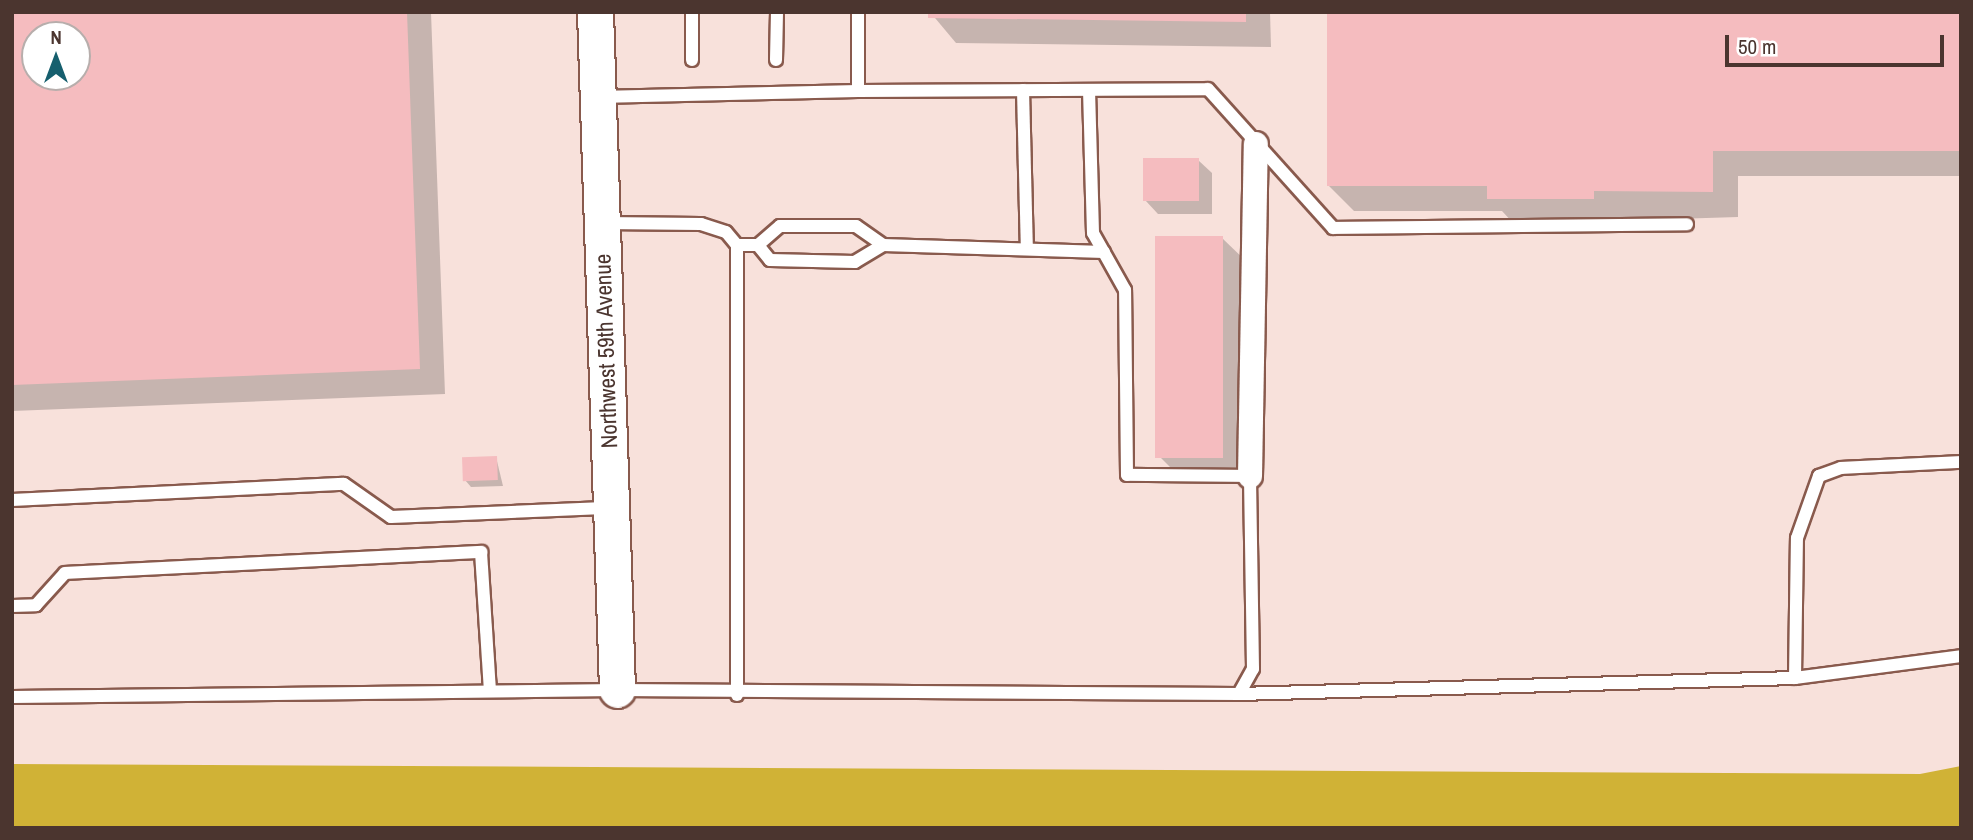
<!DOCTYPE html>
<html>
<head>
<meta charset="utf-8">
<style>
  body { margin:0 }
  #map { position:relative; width:1973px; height:840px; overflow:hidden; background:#f8e1db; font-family:"Archivo Narrow",sans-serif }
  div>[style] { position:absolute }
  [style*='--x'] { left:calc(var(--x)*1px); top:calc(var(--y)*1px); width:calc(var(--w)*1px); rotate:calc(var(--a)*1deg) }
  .water>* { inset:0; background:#d0b236 }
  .shadow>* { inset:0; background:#0003 }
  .building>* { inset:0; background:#f5bcbf; transform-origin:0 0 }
  .roads { filter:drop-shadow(2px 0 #895a4d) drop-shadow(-2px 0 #895a4d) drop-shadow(0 2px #895a4d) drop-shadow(0 -2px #895a4d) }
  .lane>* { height:12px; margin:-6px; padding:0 6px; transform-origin:6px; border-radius:6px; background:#fff }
  .street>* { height:24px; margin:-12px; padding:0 12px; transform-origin:12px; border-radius:12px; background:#fff }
  .secondary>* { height:35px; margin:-17.5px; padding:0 17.5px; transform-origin:17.5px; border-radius:17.5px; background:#fff }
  span { translate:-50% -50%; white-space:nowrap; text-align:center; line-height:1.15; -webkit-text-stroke:7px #fff; paint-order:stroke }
  .street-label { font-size:23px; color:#4b352f }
  .frame { position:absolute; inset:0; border:14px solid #4b352f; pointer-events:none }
  .north { position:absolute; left:21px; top:21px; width:70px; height:70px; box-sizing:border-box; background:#fff; border:2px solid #b7aeac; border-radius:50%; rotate:0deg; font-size:19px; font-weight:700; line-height:28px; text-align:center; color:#4b352f }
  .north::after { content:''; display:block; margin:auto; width:24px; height:32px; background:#165f6e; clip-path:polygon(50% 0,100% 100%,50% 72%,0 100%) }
  .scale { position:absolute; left:1725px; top:35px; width:219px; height:32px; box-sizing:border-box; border:4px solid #4b352f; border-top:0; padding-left:9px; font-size:21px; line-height:24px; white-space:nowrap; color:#4b352f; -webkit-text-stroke:5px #fff; paint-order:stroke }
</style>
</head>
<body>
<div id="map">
  <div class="water">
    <i style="clip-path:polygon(12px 764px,1920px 774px,1961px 766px,1961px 828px,12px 828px)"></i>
  </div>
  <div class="shadow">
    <i style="clip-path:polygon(evenodd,12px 12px,431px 12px,445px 394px,12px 411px,12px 12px,35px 35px,77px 35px,77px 77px,35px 77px,35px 35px)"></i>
    <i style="clip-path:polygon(930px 12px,1270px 12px,1271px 47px,956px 43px)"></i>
    <i style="clip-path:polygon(1961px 12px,1961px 176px,1738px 176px,1738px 217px,1514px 224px,1502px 211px,1354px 211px,1328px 185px)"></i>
    <i style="clip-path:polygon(1198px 160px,1212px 173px,1212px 214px,1158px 214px,1145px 200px)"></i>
    <i style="clip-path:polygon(1222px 238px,1248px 263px,1244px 482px,1186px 483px,1160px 457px)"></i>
    <i style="clip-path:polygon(496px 457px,503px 486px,471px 487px,465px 480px)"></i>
  </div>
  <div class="building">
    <i style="clip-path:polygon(evenodd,12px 12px,407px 12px,420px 369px,12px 385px,12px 12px,35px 35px,77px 35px,77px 77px,35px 77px,35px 35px)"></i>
    <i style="clip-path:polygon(928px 12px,1246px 12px,1246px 22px,928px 18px)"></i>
    <i style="clip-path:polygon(1327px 12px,1961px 12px,1961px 151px,1713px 151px,1713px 192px,1594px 191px,1594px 199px,1487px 199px,1487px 186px,1327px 186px)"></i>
    <i style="left:1143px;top:158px;width:56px;height:43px"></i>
    <i style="left:1155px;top:236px;width:68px;height:222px"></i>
    <i style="left:497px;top:456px;width:24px;height:35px;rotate:88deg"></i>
  </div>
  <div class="roads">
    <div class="lane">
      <i style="--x:692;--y:12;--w:48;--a:90"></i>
      <i style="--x:858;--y:12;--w:79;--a:90"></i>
      <i style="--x:858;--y:91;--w:350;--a:-0.3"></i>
      <i style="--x:1208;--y:89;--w:187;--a:48"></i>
      <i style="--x:1333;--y:228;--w:354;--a:-0.6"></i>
      <i style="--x:776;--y:60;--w:48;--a:-88.8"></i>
      <i style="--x:1023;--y:90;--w:159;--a:88.6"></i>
      <i style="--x:598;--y:97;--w:260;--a:-1.3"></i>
      <i style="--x:603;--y:223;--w:98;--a:0.6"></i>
      <i style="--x:701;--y:224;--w:26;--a:18"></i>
      <i style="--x:726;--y:232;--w:17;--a:50"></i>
      <i style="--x:737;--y:245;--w:450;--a:90"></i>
      <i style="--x:737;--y:245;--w:21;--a:0"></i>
      <i style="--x:758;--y:245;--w:29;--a:-41"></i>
      <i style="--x:780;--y:226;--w:76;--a:0"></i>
      <i style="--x:856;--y:226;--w:33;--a:35"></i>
      <i style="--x:883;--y:245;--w:33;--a:149"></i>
      <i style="--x:855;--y:262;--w:85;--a:-178.7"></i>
      <i style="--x:770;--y:260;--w:19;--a:-129"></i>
      <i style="--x:883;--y:245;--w:221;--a:1.8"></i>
      <i style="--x:12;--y:500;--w:332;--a:-2.8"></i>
      <i style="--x:344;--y:484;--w:57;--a:35.1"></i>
      <i style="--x:391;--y:517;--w:219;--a:-2.4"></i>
      <i style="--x:12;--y:606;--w:24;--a:-2"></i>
      <i style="--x:36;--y:605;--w:43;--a:-47.8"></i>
      <i style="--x:65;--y:573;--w:417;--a:-2.9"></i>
      <i style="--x:481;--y:552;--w:139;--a:86.3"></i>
      <i style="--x:1795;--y:678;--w:140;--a:-89.2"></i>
      <i style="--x:1797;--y:538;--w:66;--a:-70.5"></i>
      <i style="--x:1819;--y:476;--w:23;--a:-20"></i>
      <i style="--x:1841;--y:468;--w:120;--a:-2.9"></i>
      <i style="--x:1239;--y:694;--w:556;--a:-1.65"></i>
      <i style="--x:1795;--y:678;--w:167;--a:-7.5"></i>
      <i style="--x:12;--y:697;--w:605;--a:-0.66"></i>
      <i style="--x:617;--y:690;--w:622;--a:0.37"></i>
      <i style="--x:1239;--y:694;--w:29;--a:-61"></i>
      <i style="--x:1253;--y:669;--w:193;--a:-90.9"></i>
      <i style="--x:1250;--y:476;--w:123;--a:-179.5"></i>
      <i style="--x:1127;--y:475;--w:185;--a:-90.6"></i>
      <i style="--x:1125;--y:290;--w:65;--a:-119.3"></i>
      <i style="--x:1093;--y:233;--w:143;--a:-91.6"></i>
    </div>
    <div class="street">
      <i style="--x:1250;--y:476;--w:332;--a:-89"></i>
    </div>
    <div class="secondary">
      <i style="--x:595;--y:12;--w:678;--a:88.14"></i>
    </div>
  </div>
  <div class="street-label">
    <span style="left:606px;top:351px;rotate:-92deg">Northwest 59th Avenue</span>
  </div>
  <div class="frame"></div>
  <div class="north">N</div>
  <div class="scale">50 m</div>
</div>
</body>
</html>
